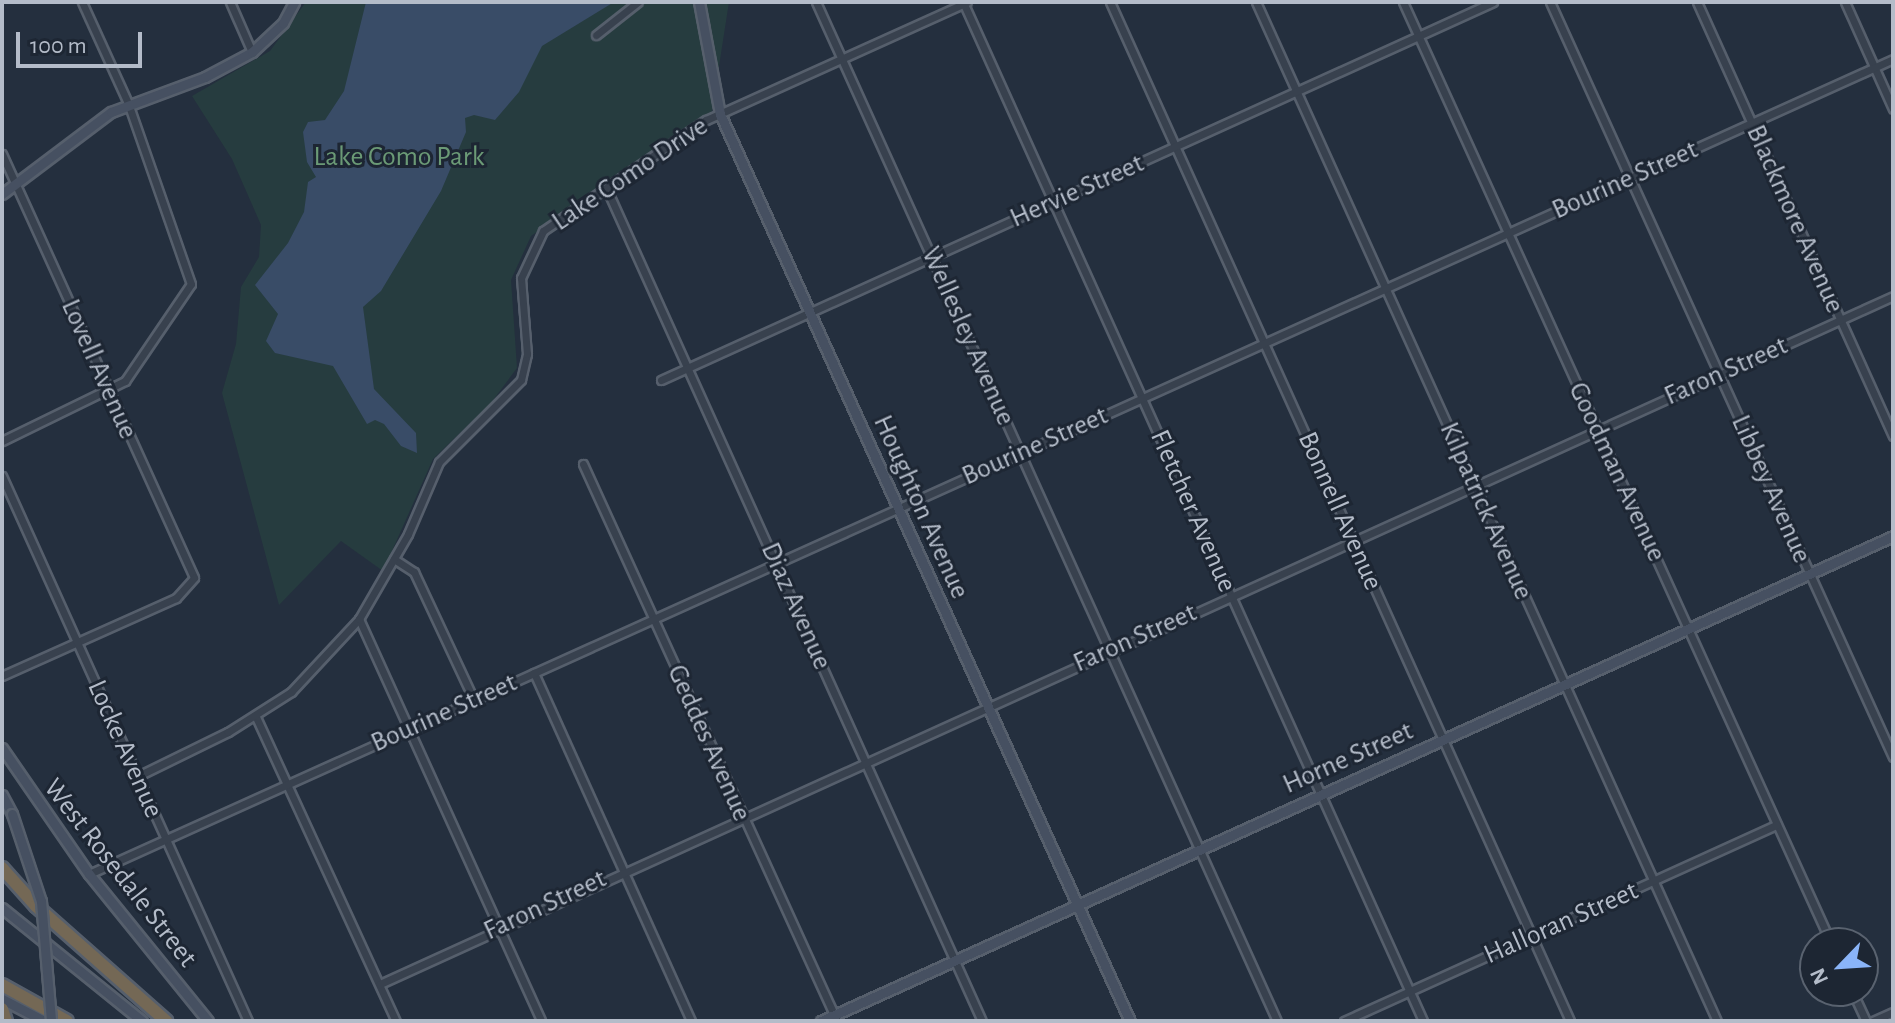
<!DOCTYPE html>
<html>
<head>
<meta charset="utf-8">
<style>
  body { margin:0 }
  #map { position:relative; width:1895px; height:1023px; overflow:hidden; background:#242f3e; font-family:"Alegreya Sans",sans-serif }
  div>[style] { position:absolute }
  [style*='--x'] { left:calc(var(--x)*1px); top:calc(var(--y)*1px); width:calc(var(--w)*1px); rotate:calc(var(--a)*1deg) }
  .green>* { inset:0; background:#263c3f }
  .water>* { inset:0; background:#394c67 }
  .roads { filter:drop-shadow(2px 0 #565f6c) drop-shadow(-2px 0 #565f6c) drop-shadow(0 2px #565f6c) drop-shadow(0 -2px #565f6c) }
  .street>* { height:7px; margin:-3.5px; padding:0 3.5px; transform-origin:3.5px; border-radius:3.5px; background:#38414e }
  .secondary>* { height:9px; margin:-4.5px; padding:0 4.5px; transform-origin:4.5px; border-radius:4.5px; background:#465061 }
  .highway>* { height:12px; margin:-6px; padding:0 6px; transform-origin:6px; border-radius:6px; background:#746855 }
  .bridges { filter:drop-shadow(2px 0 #565f6c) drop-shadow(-2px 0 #565f6c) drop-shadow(0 2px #565f6c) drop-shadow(0 -2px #565f6c) }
  .secondary-bridge>* { height:9px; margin:-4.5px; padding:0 4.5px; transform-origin:4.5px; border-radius:4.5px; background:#465061 }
  span { translate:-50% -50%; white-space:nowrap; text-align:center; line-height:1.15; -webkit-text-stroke:6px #1d2633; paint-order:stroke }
  .park-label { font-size:28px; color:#6b9a76 }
  .street-label { font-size:28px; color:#b4bcc9 }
  .frame { position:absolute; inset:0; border:4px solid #b4bcc9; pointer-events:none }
  .north { position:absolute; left:1799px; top:927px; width:80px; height:80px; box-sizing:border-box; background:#1d2633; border:2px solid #59626f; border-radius:50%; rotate:245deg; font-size:22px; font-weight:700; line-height:32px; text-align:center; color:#b4bcc9 }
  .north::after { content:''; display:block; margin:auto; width:28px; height:36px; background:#8ab4f8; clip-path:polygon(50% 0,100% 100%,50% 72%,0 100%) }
  .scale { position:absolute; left:16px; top:32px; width:126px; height:36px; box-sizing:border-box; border:4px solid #b4bcc9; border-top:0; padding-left:10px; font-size:24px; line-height:28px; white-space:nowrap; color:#b4bcc9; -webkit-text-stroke:6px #1d2633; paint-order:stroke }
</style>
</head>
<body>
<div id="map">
  <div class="green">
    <i style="clip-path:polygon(306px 2px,729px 2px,712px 111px,531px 236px,511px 280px,517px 368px,491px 403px,433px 459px,383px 571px,341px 541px,279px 605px,222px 393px,236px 344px,241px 287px,259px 257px,261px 225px,232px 159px,192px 96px,270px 51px)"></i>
  </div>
  <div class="water">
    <i style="clip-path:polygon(366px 2px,614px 2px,542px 46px,519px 92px,495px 120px,474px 115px,465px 118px,466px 132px,441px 191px,381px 291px,363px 307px,374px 389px,416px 433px,417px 453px,401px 446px,384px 424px,375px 420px,367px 424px,333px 366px,275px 353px,266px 341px,278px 314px,255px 285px,288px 243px,304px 212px,308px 182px,316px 177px,307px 162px,303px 132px,308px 122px,325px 120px,344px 91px)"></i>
  </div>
  <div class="roads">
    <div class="street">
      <i style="--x:230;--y:2;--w:55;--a:66.3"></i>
      <i style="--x:816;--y:2;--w:1118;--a:65.66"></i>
      <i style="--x:963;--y:2;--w:1118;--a:65.7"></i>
      <i style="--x:1110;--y:2;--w:1118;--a:65.7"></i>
      <i style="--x:1256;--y:2;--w:1118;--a:65.66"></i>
      <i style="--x:1403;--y:2;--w:1034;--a:65.54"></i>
      <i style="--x:1550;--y:2;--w:829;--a:65.57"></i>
      <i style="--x:1697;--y:2;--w:476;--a:65.7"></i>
      <i style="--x:1845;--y:2;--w:117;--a:65.8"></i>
      <i style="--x:596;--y:35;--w:53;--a:-38.2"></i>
      <i style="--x:2;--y:154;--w:465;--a:65.6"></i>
      <i style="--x:194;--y:578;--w:27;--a:132"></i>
      <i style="--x:176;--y:598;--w:191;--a:155.9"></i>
      <i style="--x:608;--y:192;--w:909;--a:65.72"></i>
      <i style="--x:661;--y:380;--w:914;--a:-24.43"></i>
      <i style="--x:2;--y:441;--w:137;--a:-26"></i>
      <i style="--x:125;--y:381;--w:117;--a:-55.8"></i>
      <i style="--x:191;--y:284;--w:192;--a:-109.2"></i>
      <i style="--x:128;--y:103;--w:111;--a:-114.5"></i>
      <i style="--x:583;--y:464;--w:612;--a:65.49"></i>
      <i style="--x:2;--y:476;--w:598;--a:65.71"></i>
      <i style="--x:394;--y:559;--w:24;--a:33"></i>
      <i style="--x:414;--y:572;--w:141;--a:64.9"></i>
      <i style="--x:359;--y:619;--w:441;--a:65.6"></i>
      <i style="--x:534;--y:673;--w:382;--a:65.7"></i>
      <i style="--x:256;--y:717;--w:335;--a:65.3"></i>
      <i style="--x:138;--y:776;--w:100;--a:-26.1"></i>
      <i style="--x:228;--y:732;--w:75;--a:-32.4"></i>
      <i style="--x:291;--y:692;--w:100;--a:-47"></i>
      <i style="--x:359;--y:619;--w:98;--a:-60"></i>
      <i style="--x:408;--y:534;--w:78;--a:-66.7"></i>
      <i style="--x:439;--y:462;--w:116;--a:-45"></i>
      <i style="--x:521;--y:380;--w:27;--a:-77"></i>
      <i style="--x:527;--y:354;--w:76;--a:-94.5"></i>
      <i style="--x:521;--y:278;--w:52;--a:-64.9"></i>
      <i style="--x:543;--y:231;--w:197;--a:-34.3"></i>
      <i style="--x:706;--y:120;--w:286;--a:-24.3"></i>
      <i style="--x:89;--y:874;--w:1980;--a:-24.31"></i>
      <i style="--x:380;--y:984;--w:1662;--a:-24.45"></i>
      <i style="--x:1852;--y:991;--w:33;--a:65"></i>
      <i style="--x:1344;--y:1021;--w:475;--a:-24.4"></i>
      <i style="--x:1873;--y:1021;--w:22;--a:-24"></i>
    </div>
    <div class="secondary">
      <i style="--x:699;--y:2;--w:114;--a:79.4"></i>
      <i style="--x:720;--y:114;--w:995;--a:65.68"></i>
      <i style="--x:2;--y:194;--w:136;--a:-37"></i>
      <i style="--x:111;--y:112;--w:100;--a:-20.4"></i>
      <i style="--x:205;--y:77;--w:53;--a:-28"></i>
      <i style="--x:252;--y:52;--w:42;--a:-43.1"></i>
      <i style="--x:283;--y:23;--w:24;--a:-62"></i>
      <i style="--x:2;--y:748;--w:153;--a:55.4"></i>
      <i style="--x:89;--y:874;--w:189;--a:51"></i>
      <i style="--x:2;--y:795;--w:21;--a:62"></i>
      <i style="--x:2;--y:908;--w:180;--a:38.9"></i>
      <i style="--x:2;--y:999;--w:47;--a:27.6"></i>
      <i style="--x:821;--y:1021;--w:1177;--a:-24.34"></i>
    </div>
    <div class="highway">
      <i style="--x:2;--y:868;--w:51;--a:48.2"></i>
      <i style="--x:36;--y:906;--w:174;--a:41.5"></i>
      <i style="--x:2;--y:985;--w:74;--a:29"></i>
      <i style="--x:2;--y:1009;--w:13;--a:72"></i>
    </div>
  </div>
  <div class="bridges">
    <div class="secondary-bridge">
      <i style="--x:12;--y:814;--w:92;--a:71.6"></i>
      <i style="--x:41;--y:901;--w:120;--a:85.2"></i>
    </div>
  </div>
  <div class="park-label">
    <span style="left:399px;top:157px">Lake Como Park</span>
  </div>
  <div class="street-label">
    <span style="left:630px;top:174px;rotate:-34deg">Lake Como Drive</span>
    <span style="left:1625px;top:180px;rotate:-24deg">Bourine Street</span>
    <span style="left:1077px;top:191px;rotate:-24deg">Hervie Street</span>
    <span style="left:1795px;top:219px;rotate:66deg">Blackmore Avenue</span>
    <span style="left:968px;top:336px;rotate:66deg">Wellesley Avenue</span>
    <span style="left:99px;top:369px;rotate:66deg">Lovell Avenue</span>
    <span style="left:1726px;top:371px;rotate:-24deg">Faron Street</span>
    <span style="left:1035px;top:446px;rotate:-24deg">Bourine Street</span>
    <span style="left:1617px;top:472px;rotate:65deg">Goodman Avenue</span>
    <span style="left:1771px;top:489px;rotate:66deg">Libbey Avenue</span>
    <span style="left:921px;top:507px;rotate:66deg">Houghton Avenue</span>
    <span style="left:1193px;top:511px;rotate:66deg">Fletcher Avenue</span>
    <span style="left:1340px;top:511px;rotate:66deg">Bonnell Avenue</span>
    <span style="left:1486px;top:511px;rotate:66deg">Kilpatrick Avenue</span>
    <span style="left:796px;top:606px;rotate:66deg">Diaz Avenue</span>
    <span style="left:1135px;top:638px;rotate:-24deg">Faron Street</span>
    <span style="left:444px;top:713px;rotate:-24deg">Bourine Street</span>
    <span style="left:709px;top:743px;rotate:66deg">Geddes Avenue</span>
    <span style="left:125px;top:749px;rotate:66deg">Locke Avenue</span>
    <span style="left:1348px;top:758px;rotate:-24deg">Horne Street</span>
    <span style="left:120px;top:873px;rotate:52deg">West Rosedale Street</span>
    <span style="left:545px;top:905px;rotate:-25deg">Faron Street</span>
    <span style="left:1561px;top:923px;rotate:-24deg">Halloran Street</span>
  </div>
  <div class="frame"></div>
  <div class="north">N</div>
  <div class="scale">100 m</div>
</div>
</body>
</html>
